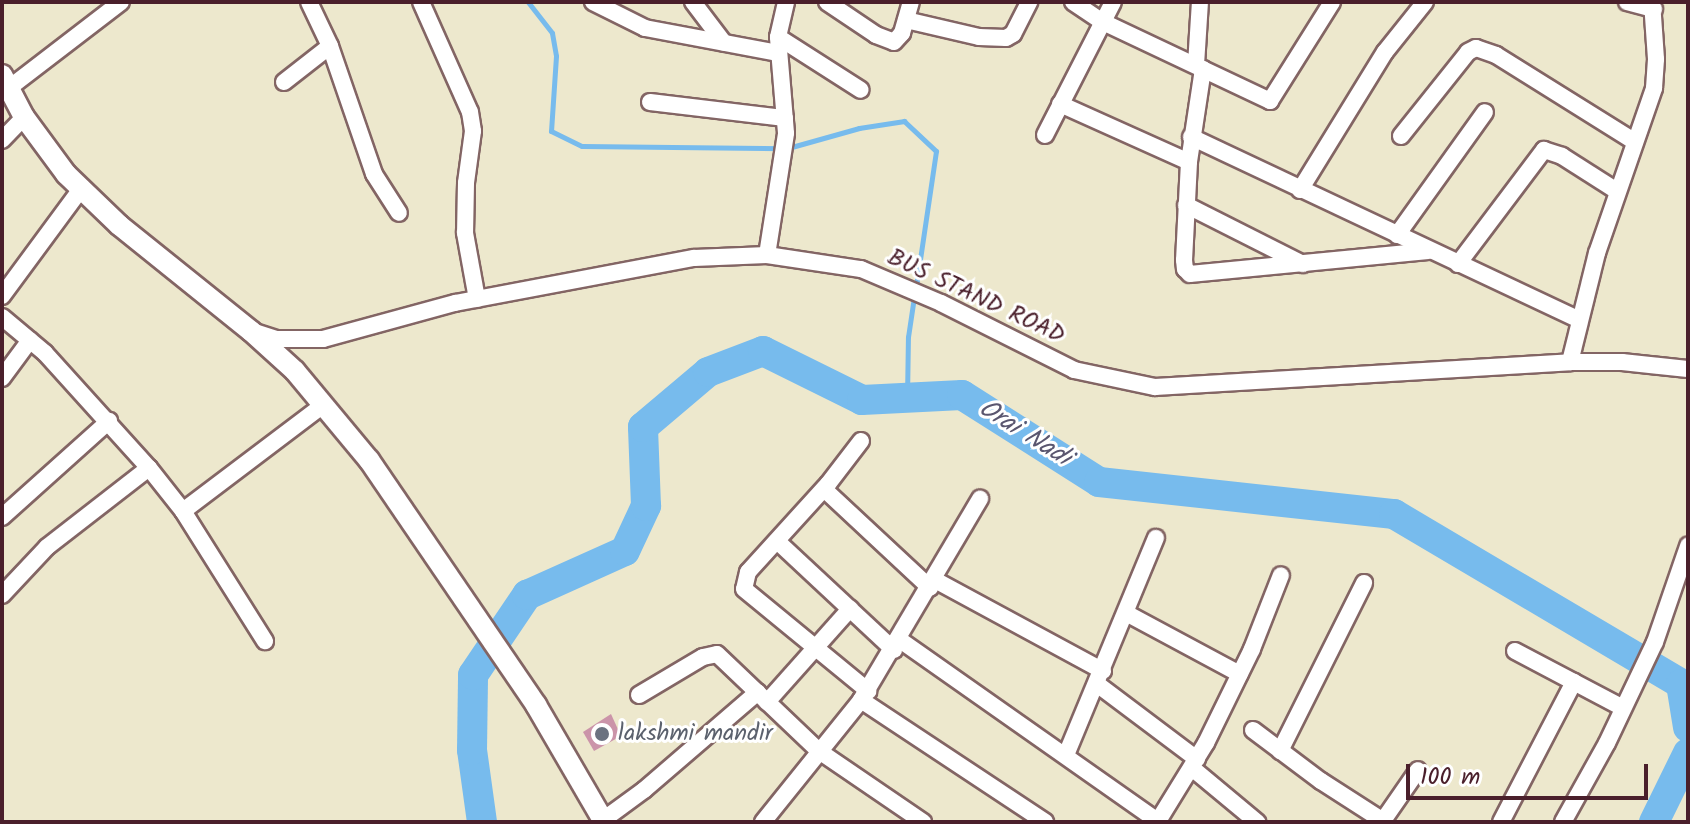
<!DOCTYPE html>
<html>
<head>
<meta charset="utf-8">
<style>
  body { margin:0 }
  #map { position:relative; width:1690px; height:824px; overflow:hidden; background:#ede8cd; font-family:Kalam,sans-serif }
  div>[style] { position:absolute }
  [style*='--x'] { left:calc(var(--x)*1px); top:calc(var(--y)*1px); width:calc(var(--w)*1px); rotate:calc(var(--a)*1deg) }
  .stream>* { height:5px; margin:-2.5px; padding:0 2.5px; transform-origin:2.5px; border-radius:2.5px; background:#77bbed }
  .river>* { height:30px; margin:-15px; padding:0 15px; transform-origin:15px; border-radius:15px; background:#77bbed }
  .building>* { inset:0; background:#cb94a9 }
  .roads { filter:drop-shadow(2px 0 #836564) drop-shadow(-2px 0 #836564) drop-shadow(0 2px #836564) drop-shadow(0 -2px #836564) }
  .minor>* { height:16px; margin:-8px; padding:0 8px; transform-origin:8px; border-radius:8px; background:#fff }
  .tertiary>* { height:20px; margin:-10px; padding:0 10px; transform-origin:10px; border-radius:10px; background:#fff }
  .dots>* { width:22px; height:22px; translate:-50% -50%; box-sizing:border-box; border:4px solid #fff; border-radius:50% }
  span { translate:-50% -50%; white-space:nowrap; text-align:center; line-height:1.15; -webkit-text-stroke:6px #fff; paint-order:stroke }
  .street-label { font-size:24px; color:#4a1f2b }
  .worship-label { font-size:24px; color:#5b616d }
  .left { translate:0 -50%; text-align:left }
  .water-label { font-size:26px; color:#5a566f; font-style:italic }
  .frame { position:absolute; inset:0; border:4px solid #4a1f2b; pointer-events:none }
  .scale { position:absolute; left:1406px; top:764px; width:242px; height:36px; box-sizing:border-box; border:4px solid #4a1f2b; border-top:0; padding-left:10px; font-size:24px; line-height:28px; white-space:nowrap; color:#4a1f2b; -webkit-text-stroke:6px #fff; paint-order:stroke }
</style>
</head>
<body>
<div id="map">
  <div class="stream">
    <i style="--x:528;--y:2;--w:39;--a:52"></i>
    <i style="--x:552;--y:33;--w:23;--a:80"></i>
    <i style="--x:556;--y:56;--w:75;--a:93.8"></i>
    <i style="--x:551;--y:131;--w:34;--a:26"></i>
    <i style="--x:582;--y:146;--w:206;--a:0.6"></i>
    <i style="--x:788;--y:148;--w:74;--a:-15.7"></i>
    <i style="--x:859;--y:128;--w:46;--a:-8.8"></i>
    <i style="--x:904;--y:121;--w:44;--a:43.2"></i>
    <i style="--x:936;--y:151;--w:137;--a:98.4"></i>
    <i style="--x:907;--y:398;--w:61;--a:-89.1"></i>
    <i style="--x:908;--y:337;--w:40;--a:-81.5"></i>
  </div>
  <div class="river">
    <i style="--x:482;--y:822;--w:73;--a:-97.9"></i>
    <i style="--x:472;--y:750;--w:75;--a:-89.2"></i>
    <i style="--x:473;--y:675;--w:97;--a:-56"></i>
    <i style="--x:527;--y:595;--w:107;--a:-24.2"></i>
    <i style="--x:625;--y:551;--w:50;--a:-65"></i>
    <i style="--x:646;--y:506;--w:79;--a:-92.2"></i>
    <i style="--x:643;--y:427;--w:85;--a:-40.2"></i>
    <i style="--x:708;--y:372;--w:59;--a:-20.9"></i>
    <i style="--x:763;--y:351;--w:110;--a:26.3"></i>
    <i style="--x:862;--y:400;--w:100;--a:-2.9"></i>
    <i style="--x:962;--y:395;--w:162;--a:32.4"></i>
    <i style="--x:1099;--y:482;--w:297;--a:6.2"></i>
    <i style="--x:1394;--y:514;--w:334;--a:30.6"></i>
    <i style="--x:1681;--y:684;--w:44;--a:80.8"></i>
    <i style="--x:1654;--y:822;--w:77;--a:-63.8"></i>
  </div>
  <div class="building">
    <i style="clip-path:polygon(611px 714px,621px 736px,594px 751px,583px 732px)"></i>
  </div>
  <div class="roads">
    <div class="minor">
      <i style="--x:309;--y:2;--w:49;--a:64.5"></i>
      <i style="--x:330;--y:46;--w:135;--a:71"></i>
      <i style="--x:374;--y:174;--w:46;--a:57.3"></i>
      <i style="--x:421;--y:2;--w:120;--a:66"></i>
      <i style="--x:470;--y:112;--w:19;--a:81"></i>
      <i style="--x:473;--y:131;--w:52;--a:97.7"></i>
      <i style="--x:466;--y:183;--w:50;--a:91.1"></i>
      <i style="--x:465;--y:233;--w:67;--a:79.7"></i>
      <i style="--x:593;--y:2;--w:58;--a:26.6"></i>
      <i style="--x:645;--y:28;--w:136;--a:10.6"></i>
      <i style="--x:693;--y:2;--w:51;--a:52.9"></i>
      <i style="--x:827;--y:2;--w:59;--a:34"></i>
      <i style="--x:876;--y:35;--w:19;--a:21"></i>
      <i style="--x:894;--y:42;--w:12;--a:-48"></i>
      <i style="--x:902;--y:33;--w:32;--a:-74"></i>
      <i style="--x:1073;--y:2;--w:36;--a:34"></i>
      <i style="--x:1103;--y:22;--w:185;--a:25.3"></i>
      <i style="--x:1270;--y:101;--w:117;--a:-57.9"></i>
      <i style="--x:1627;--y:2;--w:28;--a:15"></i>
      <i style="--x:906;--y:20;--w:75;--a:13.1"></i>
      <i style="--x:979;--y:37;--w:27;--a:2"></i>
      <i style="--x:1006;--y:38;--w:8;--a:-30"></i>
      <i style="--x:1013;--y:34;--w:36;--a:-63"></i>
      <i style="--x:778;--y:37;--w:98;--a:32.6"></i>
      <i style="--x:1196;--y:65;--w:63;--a:-86.4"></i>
      <i style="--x:1203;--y:69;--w:94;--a:98.6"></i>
      <i style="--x:1189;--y:162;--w:98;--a:92.9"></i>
      <i style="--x:1184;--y:260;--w:9;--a:84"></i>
      <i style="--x:1185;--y:269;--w:7;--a:45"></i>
      <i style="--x:1190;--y:274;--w:239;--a:-5.5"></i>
      <i style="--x:284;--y:82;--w:58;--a:-38"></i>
      <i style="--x:9;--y:88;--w:141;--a:-37.5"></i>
      <i style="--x:650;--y:102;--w:136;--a:6.8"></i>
      <i style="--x:1060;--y:104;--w:141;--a:24.2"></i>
      <i style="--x:1045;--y:135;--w:149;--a:-62.9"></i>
      <i style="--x:1401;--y:136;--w:107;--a:-51.4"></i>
      <i style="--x:1468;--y:52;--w:9;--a:-27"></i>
      <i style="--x:1476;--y:48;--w:21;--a:19"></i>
      <i style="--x:1496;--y:55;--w:164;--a:32"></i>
      <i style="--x:1191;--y:137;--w:428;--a:25.2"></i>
      <i style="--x:2;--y:140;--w:32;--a:-46"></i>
      <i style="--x:1300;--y:190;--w:162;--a:-58.4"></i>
      <i style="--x:1385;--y:52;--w:64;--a:-51.3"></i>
      <i style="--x:1186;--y:205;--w:131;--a:26.8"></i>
      <i style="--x:1397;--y:235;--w:151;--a:-54.4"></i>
      <i style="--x:767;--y:255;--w:123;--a:-81.1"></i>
      <i style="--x:786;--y:133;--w:96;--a:-94.8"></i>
      <i style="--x:778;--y:37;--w:36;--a:-77"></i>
      <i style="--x:1458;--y:264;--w:143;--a:-53"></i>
      <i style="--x:1544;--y:150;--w:19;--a:18"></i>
      <i style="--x:1562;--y:156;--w:65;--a:32.5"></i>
      <i style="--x:2;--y:296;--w:133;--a:-53.6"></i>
      <i style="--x:2;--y:317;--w:56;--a:39.9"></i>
      <i style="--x:45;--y:353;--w:155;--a:47.9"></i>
      <i style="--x:149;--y:468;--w:55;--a:51.7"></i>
      <i style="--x:183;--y:511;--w:154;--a:57.8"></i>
      <i style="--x:255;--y:332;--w:22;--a:18"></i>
      <i style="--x:276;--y:339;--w:47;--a:0"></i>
      <i style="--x:323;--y:339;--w:137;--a:-15.3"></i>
      <i style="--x:455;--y:303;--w:243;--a:-10.7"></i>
      <i style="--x:694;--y:258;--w:73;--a:-2.4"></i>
      <i style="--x:767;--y:255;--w:95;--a:8.5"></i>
      <i style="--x:861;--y:269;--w:87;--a:23"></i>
      <i style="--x:941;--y:303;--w:149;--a:26.7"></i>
      <i style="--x:1074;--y:370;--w:83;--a:11.9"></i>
      <i style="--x:1155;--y:387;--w:416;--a:-3.4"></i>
      <i style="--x:1570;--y:362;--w:52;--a:0"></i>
      <i style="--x:1622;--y:362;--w:66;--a:6.1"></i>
      <i style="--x:1570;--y:362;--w:112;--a:-76.1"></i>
      <i style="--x:1597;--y:253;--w:175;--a:-70.9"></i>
      <i style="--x:1654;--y:88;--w:29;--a:-86"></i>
      <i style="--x:1656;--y:59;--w:57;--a:-94"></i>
      <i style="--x:2;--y:378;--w:47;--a:-53.6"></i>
      <i style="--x:861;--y:441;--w:54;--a:127.5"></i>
      <i style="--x:828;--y:484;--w:119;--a:132.3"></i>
      <i style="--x:748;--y:572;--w:17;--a:103"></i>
      <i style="--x:744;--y:589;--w:161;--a:39.4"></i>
      <i style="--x:824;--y:489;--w:145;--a:43"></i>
      <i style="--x:183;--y:511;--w:176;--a:-37.1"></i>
      <i style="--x:2;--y:517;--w:144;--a:-41.9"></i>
      <i style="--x:777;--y:541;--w:160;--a:43"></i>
      <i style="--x:935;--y:580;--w:191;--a:28.4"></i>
      <i style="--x:2;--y:595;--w:66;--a:-46.8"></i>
      <i style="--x:47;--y:547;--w:129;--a:-37.8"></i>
      <i style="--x:1126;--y:613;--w:129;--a:28.2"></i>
      <i style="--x:900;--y:640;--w:317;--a:35.1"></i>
      <i style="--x:1515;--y:651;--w:122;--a:27.8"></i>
      <i style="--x:1097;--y:684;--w:125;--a:36.9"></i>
      <i style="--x:639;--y:695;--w:74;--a:-30.7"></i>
      <i style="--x:703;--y:657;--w:14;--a:-12"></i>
      <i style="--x:717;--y:654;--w:141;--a:43.6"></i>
      <i style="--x:819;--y:751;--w:126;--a:34.3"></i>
      <i style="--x:861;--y:700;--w:221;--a:33.5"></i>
      <i style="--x:767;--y:702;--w:125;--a:-48.3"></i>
      <i style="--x:1253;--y:730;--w:85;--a:36.9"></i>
      <i style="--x:1321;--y:781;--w:74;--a:32.8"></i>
      <i style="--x:1280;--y:751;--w:188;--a:-63.4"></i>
      <i style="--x:1066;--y:755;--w:235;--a:-67.5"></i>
      <i style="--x:1192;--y:768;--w:85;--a:39.7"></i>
      <i style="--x:603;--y:820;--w:51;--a:-36.2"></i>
      <i style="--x:644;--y:790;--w:150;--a:-40.7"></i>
      <i style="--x:1158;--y:821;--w:92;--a:-58.4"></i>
      <i style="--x:1206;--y:743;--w:105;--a:-63.9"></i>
      <i style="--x:1252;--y:649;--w:79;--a:-68.6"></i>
      <i style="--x:763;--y:822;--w:156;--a:-51.2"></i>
      <i style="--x:861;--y:700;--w:234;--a:-59.4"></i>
      <i style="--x:1382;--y:822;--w:63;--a:-55.3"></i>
      <i style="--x:1501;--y:822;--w:158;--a:-62.5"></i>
      <i style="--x:1563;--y:822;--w:90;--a:-60.9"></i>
      <i style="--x:1607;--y:743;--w:112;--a:-64.6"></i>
      <i style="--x:1655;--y:642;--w:102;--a:-71"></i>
    </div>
    <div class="tertiary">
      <i style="--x:2;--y:75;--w:47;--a:62.4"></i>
      <i style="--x:24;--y:117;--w:71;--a:53.6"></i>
      <i style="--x:66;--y:174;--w:74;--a:43.9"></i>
      <i style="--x:119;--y:225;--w:169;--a:38.8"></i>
      <i style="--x:251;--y:331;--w:59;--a:42.3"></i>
      <i style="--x:295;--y:371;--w:116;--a:50.3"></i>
      <i style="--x:369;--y:460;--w:297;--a:55.7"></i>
      <i style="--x:536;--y:705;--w:135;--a:59.8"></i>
    </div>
  </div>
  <div class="dots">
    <i style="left:602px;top:734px;background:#6b7280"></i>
  </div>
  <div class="street-label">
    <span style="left:976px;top:297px;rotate:25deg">BUS STAND ROAD</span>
  </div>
  <div class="worship-label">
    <span class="left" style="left:618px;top:734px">lakshmi mandir</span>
  </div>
  <div class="water-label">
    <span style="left:1024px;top:434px;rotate:32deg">Orai Nadi</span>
  </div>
  <div class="frame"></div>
  <div class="scale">100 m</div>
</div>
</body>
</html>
